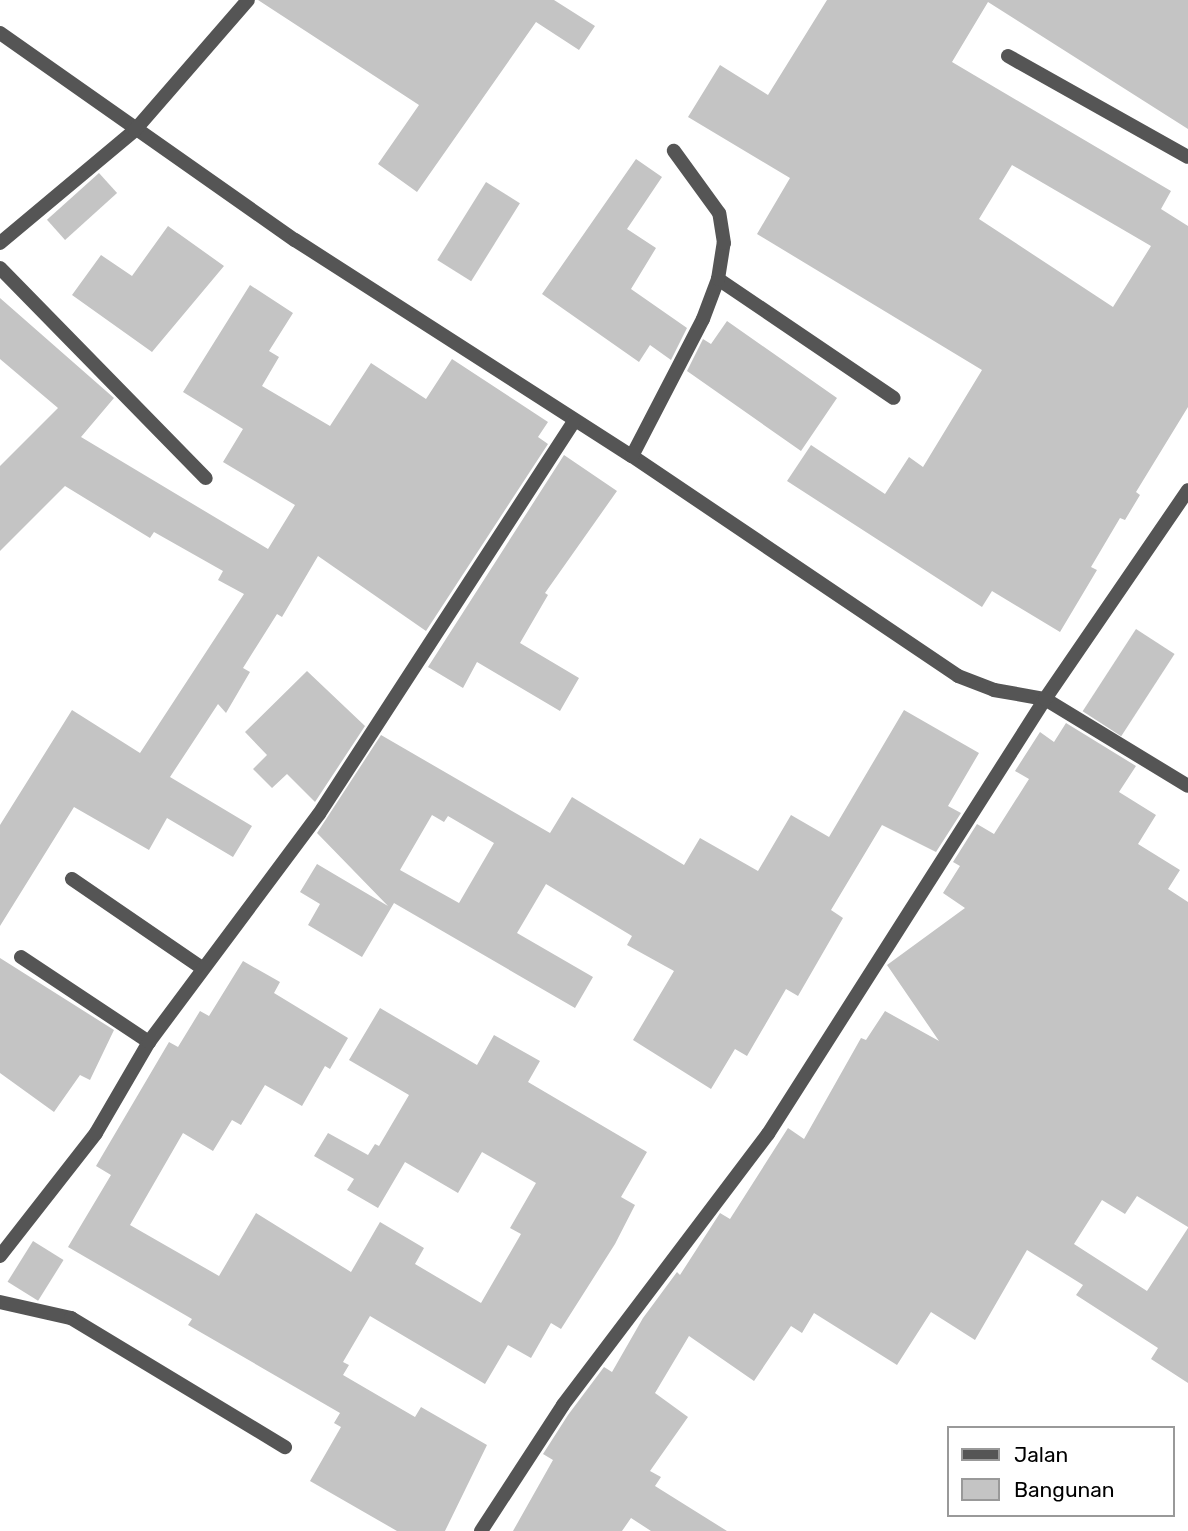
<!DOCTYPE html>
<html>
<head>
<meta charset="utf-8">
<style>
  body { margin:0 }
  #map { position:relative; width:1188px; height:1531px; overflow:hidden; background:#fff; font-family:Rubik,sans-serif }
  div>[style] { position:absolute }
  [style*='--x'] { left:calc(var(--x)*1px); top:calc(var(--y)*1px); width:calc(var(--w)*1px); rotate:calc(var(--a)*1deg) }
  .building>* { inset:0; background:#c4c4c4; transform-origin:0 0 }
  .service>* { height:14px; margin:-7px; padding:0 7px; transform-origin:7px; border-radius:7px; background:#555 }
  .minor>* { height:14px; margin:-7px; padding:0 7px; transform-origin:7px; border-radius:7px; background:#555 }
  span { translate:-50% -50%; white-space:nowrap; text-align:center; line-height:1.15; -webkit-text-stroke:5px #fff; paint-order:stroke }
  .legend { position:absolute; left:947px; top:1426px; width:228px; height:91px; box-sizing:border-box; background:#fff; border:2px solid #999; margin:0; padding:9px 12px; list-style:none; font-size:21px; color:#000 }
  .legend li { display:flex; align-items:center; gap:14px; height:35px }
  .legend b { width:35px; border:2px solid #999 }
</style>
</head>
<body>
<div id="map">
  <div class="building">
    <i style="clip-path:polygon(258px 0,554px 0,595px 26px,579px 50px,536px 22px,417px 192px,378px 164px,419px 105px)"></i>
    <i style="clip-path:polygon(evenodd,827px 0,1188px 0,1188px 129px,988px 2px,952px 62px,1171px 191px,1161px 209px,1188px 226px,1188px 407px,1136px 492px,1140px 495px,1125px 520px,1120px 518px,1091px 567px,1097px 570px,1060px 632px,992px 591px,982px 607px,787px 481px,811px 445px,885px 494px,909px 457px,923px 467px,982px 370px,757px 234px,790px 178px,688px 117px,720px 65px,768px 95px,827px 0,1012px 165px,1151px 246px,1113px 307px,979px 219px,1012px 165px)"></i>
    <i style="clip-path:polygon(636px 159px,662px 177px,627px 229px,656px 248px,631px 289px,687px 328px,671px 360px,650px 345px,639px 362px,542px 294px)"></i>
    <i style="left:99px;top:173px;width:27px;height:70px;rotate:48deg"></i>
    <i style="left:486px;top:182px;width:40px;height:92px;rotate:32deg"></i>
    <i style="clip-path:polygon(168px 226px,224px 266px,152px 352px,72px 295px,101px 255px,132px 276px)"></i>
    <i style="clip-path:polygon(250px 285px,293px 313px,269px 351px,279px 357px,262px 386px,330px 426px,371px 363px,426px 399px,452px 359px,548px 422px,538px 437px,548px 444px,426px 631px,318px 556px,282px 617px,277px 614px,243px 668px,250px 672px,226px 713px,218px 704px,170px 777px,252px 826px,233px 857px,167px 818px,149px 850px,74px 807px,0 926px,0 825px,72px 710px,140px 753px,244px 594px,218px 580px,223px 571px,154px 532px,150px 538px,65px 486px,0 551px,0 466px,58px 408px,0 359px,0 298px,114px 398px,81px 437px,268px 549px,295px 505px,223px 462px,243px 429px,183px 392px)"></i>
    <i style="clip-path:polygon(727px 321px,837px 398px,801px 451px,687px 371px,703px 339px,711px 344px)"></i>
    <i style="clip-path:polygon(564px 455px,617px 491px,545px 593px,548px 595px,520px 643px,579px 678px,560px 711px,477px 662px,463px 688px,428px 667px)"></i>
    <i style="left:1136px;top:629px;width:46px;height:98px;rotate:33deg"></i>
    <i style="clip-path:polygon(307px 671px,365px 726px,315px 802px,287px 774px,272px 788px,253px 769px,267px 755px,245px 732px)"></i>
    <i style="clip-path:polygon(evenodd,904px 710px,979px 753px,948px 806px,961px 813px,936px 852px,882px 825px,831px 910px,843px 918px,798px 996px,786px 989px,747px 1056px,735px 1049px,711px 1089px,633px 1040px,674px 971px,627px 945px,632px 936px,546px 884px,517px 933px,593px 977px,575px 1008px,394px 903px,362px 957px,308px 925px,320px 904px,300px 892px,317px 864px,388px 906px,317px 833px,381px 735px,550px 833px,572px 797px,684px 865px,700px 838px,758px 871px,791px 815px,829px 837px,904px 710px,432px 815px,444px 822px,448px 816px,494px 843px,459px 903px,400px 870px,432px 815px)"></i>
    <i style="clip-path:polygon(1066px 723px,1136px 766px,1119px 792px,1156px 815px,1138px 844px,1180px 870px,1168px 889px,1188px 902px,1188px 1227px,1137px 1196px,1125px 1214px,1102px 1200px,1074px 1244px,1147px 1291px,1188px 1228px,1188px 1383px,1151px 1359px,1158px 1348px,1076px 1295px,1083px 1285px,1027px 1250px,975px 1340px,931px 1312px,897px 1365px,814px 1313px,802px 1333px,791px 1326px,754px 1381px,689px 1336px,655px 1393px,688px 1417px,650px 1471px,661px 1477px,655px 1486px,727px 1531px,651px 1531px,631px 1518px,622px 1531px,513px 1531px,553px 1460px,543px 1454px,568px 1415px,604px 1367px,612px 1372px,643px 1318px,677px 1272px,680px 1275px,720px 1213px,730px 1219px,788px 1128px,804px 1139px,861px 1038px,866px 1040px,885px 1011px,939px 1041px,887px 965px,965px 908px,943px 893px,960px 866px,953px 862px,977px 824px,994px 834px,1029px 779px,1015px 771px,1040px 732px,1054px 742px)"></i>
    <i style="clip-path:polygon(0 958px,114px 1030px,90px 1080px,80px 1075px,54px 1112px,0 1073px)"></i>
    <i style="clip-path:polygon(243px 961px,280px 982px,274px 993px,348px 1038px,330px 1069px,325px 1066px,302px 1106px,265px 1085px,241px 1125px,232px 1120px,213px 1151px,183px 1133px,130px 1225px,219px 1276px,256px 1213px,351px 1272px,380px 1222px,424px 1248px,415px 1264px,481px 1303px,521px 1234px,510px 1228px,536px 1183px,482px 1152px,458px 1193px,405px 1162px,378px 1208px,347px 1190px,354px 1179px,314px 1156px,328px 1133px,368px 1155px,375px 1144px,379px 1146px,409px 1095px,349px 1060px,380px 1008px,477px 1065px,494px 1035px,540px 1061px,528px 1082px,647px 1152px,621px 1197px,635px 1205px,615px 1244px,561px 1329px,551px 1323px,531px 1358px,508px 1345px,485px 1384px,370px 1316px,343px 1362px,349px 1365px,343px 1375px,415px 1417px,421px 1407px,487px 1445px,445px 1531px,397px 1531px,310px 1481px,341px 1427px,334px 1423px,340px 1413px,188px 1325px,192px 1319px,68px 1247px,111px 1175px,96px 1166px,169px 1042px,178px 1047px,200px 1011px,209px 1016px)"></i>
    <i style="left:33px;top:1241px;width:36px;height:48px;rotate:32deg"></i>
  </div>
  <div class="service">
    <i style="--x:0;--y:1302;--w:73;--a:12.7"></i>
    <i style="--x:71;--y:1318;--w:250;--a:31.1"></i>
  </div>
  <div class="minor">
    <i style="--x:0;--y:33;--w:360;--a:35.1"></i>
    <i style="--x:295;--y:240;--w:400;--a:32.7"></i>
    <i style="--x:632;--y:456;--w:393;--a:34"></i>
    <i style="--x:958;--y:676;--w:39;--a:21"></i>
    <i style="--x:994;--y:690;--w:52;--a:10"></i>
    <i style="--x:1045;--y:699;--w:167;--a:31.3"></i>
    <i style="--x:1008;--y:56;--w:206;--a:29.3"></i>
    <i style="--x:0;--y:243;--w:176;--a:-39.9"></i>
    <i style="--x:135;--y:130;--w:172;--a:-49"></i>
    <i style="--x:0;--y:268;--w:294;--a:45.6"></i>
    <i style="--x:718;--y:279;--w:212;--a:34.1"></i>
    <i style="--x:632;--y:456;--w:154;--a:-62.6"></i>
    <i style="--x:703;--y:319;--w:43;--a:-69.4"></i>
    <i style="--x:718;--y:279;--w:36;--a:-81"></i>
    <i style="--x:724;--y:243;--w:30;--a:-99"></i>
    <i style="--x:719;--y:213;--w:77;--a:-126"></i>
    <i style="--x:72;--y:879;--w:158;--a:34.4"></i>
    <i style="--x:21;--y:957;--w:154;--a:33.6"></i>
    <i style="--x:0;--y:1256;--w:156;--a:-52"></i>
    <i style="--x:96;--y:1133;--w:105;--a:-59.8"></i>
    <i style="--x:149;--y:1042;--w:284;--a:-53.3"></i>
    <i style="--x:319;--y:814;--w:468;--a:-57"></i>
    <i style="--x:481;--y:1531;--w:150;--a:-56.9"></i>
    <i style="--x:563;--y:1405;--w:340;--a:-52.9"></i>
    <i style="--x:768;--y:1134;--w:516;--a:-57.51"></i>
    <i style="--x:1045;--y:699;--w:253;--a:-55.6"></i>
  </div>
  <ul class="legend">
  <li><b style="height:9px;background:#555"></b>Jalan</li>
  <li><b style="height:19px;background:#c4c4c4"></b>Bangunan</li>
  </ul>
</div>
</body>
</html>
